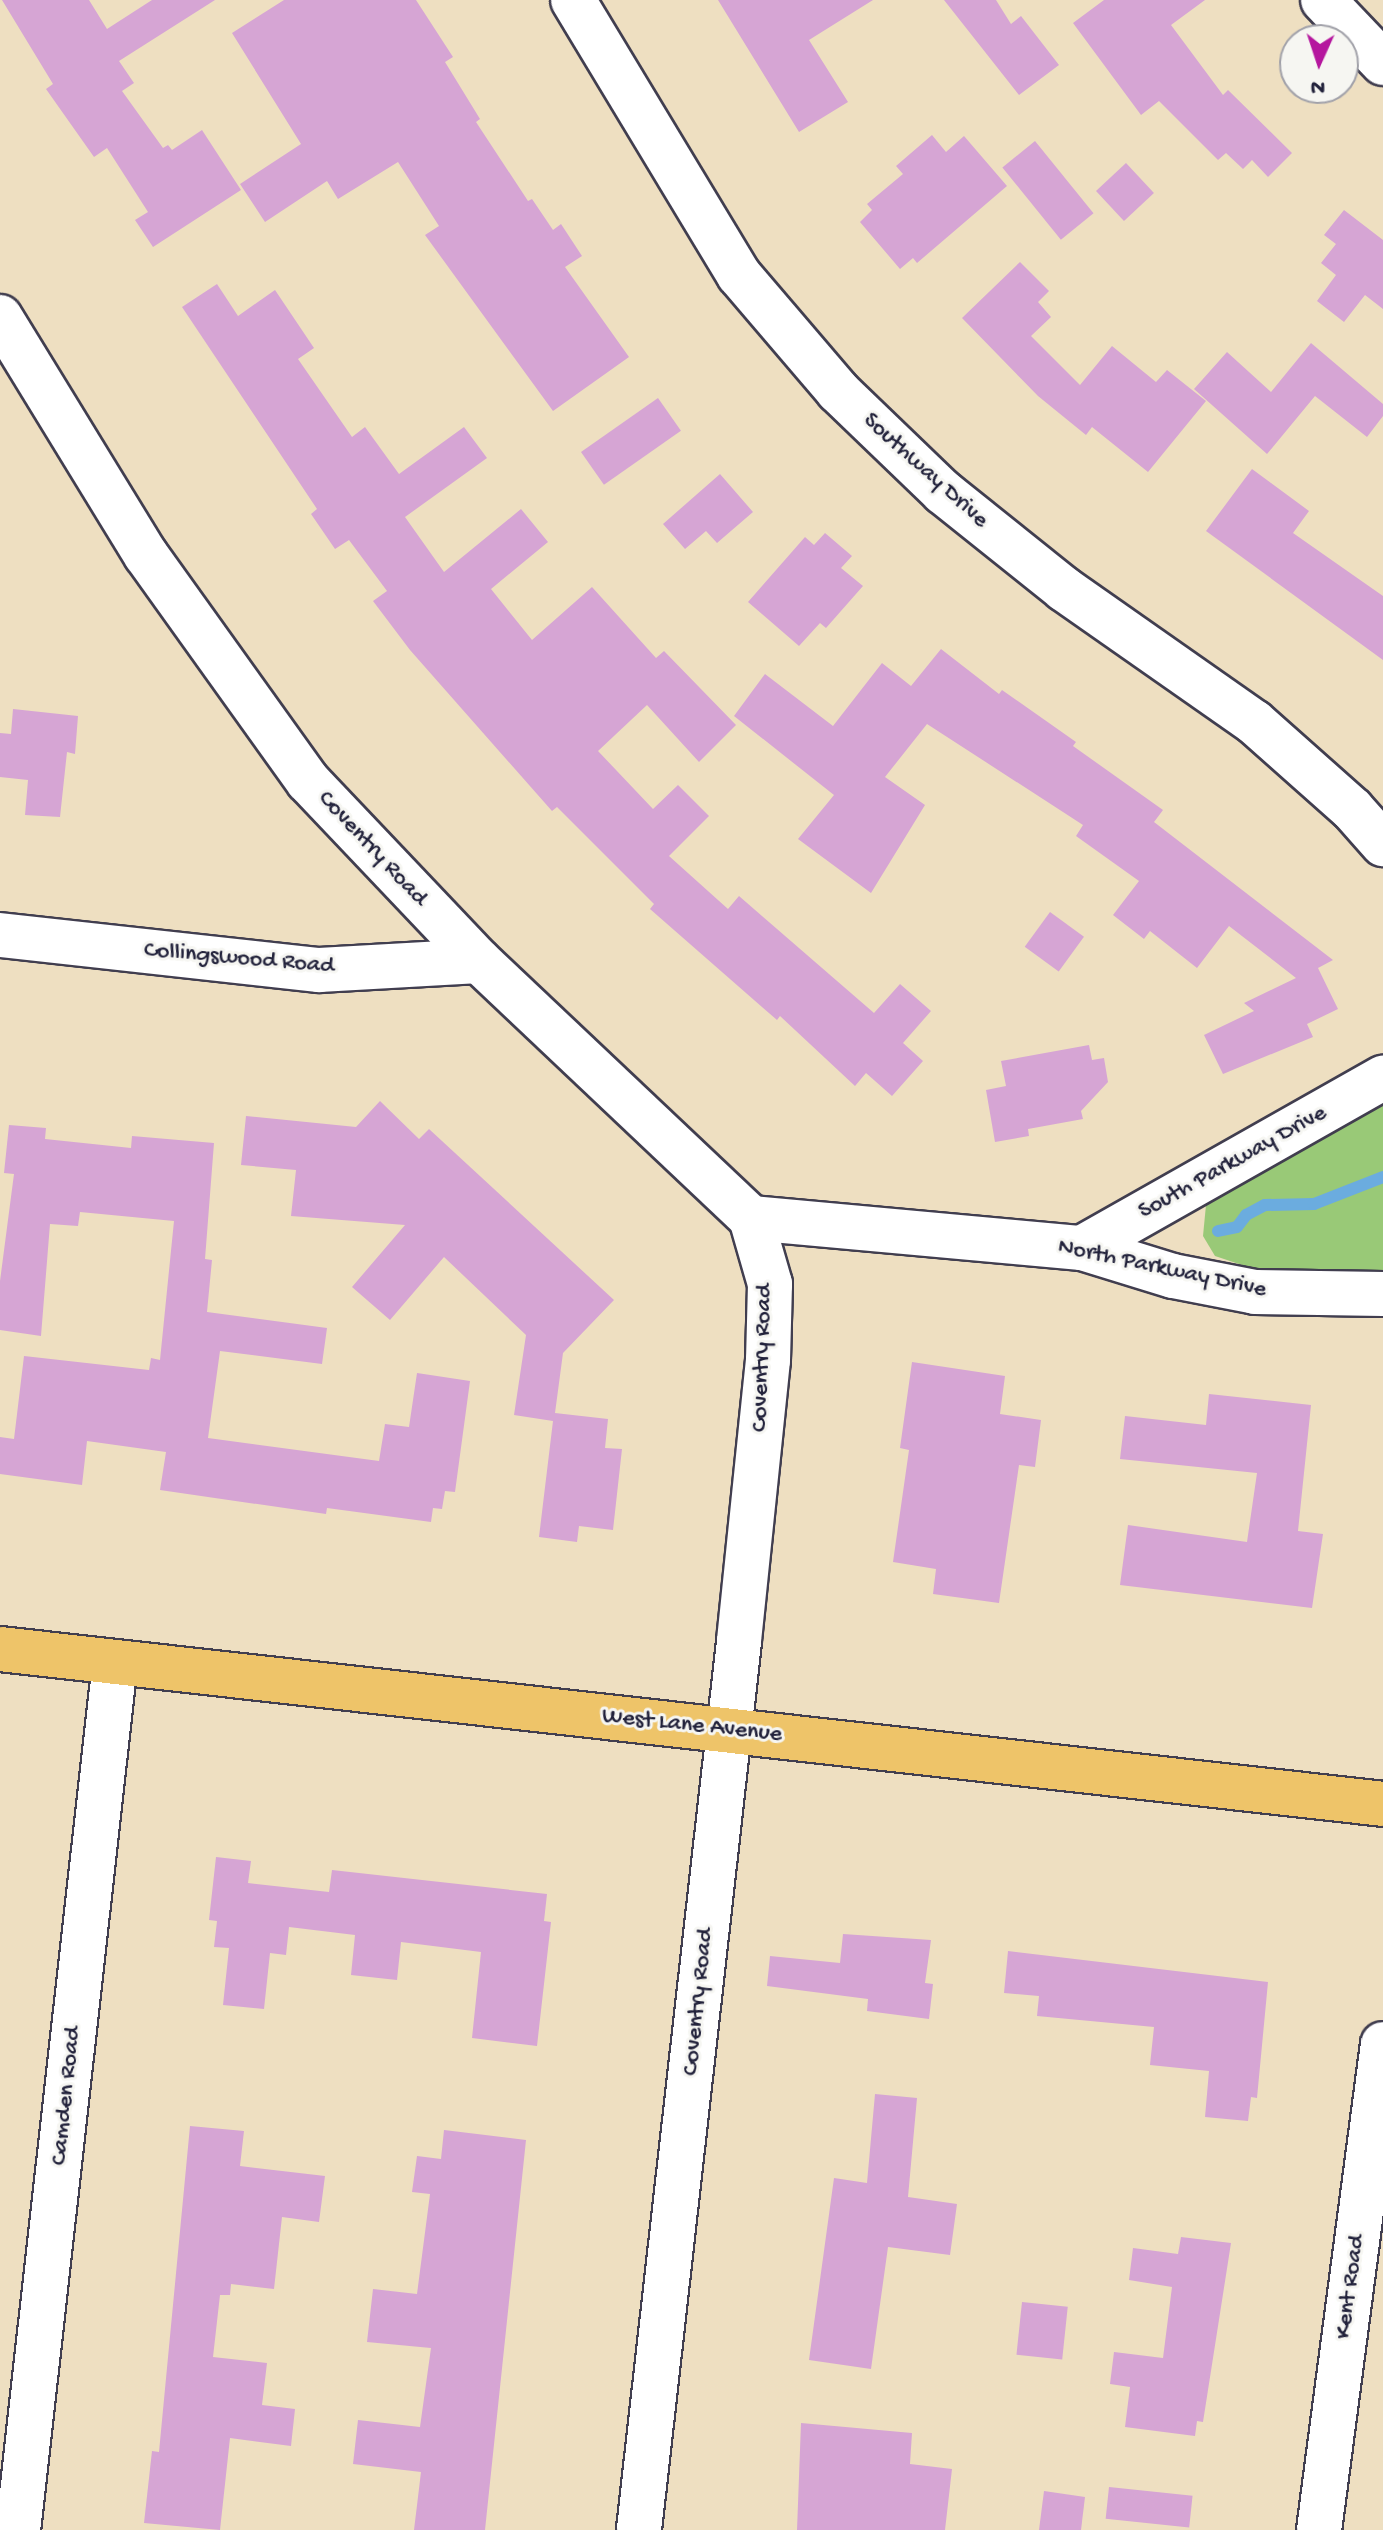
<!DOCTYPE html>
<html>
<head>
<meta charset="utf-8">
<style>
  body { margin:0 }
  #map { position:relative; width:1383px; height:2530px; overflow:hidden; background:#eedfc1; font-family:"Gochi Hand",sans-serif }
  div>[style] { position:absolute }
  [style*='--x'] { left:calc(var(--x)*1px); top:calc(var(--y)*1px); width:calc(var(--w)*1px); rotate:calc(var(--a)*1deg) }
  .green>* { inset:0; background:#99c977 }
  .stream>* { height:12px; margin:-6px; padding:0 6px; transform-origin:6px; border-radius:6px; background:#6bacdf }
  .building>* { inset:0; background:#d6a5d4; transform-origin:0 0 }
  .roads { filter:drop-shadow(2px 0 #413e4f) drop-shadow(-2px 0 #413e4f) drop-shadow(0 2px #413e4f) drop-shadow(0 -2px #413e4f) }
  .minor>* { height:44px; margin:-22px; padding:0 22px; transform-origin:22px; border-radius:22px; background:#fff }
  .tertiary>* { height:44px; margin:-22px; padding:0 22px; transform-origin:22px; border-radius:22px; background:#fff }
  .primary>* { height:44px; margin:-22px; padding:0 22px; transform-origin:22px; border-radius:22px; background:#eec469 }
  span { translate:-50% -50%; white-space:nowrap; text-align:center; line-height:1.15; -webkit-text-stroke:6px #f6f6f2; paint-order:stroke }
  .street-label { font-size:24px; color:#22223b }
  .north { position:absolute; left:1279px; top:24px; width:80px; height:80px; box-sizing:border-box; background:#f6f6f2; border:2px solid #a1a1a9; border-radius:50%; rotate:183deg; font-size:22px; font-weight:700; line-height:32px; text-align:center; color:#22223b }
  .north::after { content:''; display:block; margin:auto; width:28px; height:36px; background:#b5179e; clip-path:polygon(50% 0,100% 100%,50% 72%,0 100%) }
</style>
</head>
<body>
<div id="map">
  <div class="green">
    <i style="clip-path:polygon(1383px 1100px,1383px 1271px,1260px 1271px,1215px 1256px,1203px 1236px,1206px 1205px,1223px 1187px)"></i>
  </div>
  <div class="stream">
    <i style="--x:1218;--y:1231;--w:19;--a:-12"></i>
    <i style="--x:1237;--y:1227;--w:15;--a:-53"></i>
    <i style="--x:1246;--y:1215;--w:21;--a:-28"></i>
    <i style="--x:1265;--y:1205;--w:49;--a:-1.2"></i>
    <i style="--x:1314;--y:1204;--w:74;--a:-21.4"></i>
  </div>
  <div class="building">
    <i style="clip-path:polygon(2px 0,89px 0,107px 29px,152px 0,215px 0,119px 61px,134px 83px,122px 91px,163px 148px,168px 145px,172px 150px,202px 130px,241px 190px,153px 247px,135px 220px,148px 212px,107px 148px,94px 157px,46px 89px,53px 84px)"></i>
    <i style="clip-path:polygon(284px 0,416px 0,453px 57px,445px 62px,480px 119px,476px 122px,528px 201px,532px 199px,553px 230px,561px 224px,582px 256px,565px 267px,629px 357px,553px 411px,425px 235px,439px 226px,398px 162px,338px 199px,327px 181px,265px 222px,240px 184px,301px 144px,232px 33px)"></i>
    <i style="clip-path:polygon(718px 0,873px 0,809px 40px,848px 102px,799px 132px)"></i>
    <i style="clip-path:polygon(944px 0,996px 0,1011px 24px,1021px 16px,1059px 65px,1019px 95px)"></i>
    <i style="clip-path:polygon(1104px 0,1205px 0,1171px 25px,1223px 95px,1228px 90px,1292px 153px,1268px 177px,1252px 160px,1243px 169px,1226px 153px,1218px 160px,1159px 101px,1141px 115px,1073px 23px)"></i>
    <i style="clip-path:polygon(932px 135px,946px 152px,964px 136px,1007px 186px,917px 263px,913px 258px,900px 269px,860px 222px,872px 210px,867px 204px,903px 174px,896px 166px)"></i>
    <i style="left:1035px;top:141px;width:93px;height:42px;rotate:51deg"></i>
    <i style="left:1126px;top:163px;width:41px;height:41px;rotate:47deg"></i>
    <i style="clip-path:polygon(1344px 210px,1383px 240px,1383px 309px,1365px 295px,1344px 322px,1317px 301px,1336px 275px,1321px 263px,1336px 244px,1324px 235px)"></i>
    <i style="clip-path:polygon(1020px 262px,1049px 291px,1038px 302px,1051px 317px,1031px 336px,1080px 385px,1112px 346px,1156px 382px,1167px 370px,1206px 401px,1148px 472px,1092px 427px,1086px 435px,1038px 396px,962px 318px)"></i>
    <i style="clip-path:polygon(217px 284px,238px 316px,275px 290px,314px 348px,298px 359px,352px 437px,365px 427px,399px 474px,464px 427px,487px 458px,405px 517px,444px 572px,521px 509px,548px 542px,491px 589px,532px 640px,592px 587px,656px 658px,664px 651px,736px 725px,699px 762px,647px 705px,598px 751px,653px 809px,678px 785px,709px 816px,669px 856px,728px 909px,739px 896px,874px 1013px,900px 984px,931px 1011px,903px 1043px,923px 1061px,892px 1096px,866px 1073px,855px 1086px,780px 1016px,777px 1020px,650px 909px,654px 904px,557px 807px,552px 811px,410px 650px,373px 601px,387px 591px,349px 540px,335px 549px,311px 514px,317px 509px,182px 307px)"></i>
    <i style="clip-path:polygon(1311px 343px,1383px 404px,1383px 416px,1367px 437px,1315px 396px,1267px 454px,1194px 389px,1227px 352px,1271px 392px)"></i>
    <i style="left:658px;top:398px;width:40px;height:94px;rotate:55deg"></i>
    <i style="clip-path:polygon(1252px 469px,1309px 511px,1293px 533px,1383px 596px,1383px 660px,1206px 531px)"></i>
    <i style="clip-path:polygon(720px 474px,753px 512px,717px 543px,706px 531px,685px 549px,663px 524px)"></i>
    <i style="clip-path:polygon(825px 533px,852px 556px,841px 568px,863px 586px,826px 628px,820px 623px,799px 646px,748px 602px,805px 537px,814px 545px)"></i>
    <i style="clip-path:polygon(941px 649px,999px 694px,1002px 690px,1076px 742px,1073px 746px,1163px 810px,1154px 822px,1333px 960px,1318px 968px,1338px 1009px,1307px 1024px,1313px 1037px,1223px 1074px,1204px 1035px,1254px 1011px,1244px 1003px,1296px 978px,1229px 926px,1197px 968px,1150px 931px,1144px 939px,1113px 915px,1139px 881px,1076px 836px,1083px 825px,927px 724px,885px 777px,925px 805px,871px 893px,798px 839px,834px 795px,734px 716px,765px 674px,833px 726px,882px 663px,911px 686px)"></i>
    <i style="clip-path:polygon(13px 709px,78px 716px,75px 754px,67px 752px,60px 817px,25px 815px,28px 780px,0 777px,0 733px,11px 734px)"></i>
    <i style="left:1050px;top:912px;width:42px;height:43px;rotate:36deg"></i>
    <i style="clip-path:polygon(1089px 1045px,1092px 1060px,1104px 1058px,1108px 1082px,1081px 1111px,1083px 1119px,1028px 1129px,1029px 1136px,995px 1142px,986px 1090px,1006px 1086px,1001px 1061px)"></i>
    <i style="clip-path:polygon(380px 1101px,419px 1139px,429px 1129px,614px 1300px,563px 1353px,555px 1413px,608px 1419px,605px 1448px,622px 1449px,613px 1530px,579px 1526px,577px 1542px,539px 1537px,553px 1421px,514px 1415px,526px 1335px,444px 1257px,390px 1320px,352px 1287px,405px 1225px,291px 1216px,296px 1170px,241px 1165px,246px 1116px,356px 1127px)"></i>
    <i style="clip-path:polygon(9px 1125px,46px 1128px,45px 1139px,131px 1148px,132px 1136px,214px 1143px,205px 1259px,212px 1260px,207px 1312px,327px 1328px,322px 1364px,220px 1351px,208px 1438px,379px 1461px,385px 1424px,409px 1427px,417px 1373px,470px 1381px,455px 1492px,445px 1491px,442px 1509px,433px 1508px,431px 1522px,327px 1508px,326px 1514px,160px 1490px,166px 1452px,87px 1441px,82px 1485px,0 1474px,0 1437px,14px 1439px,24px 1356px,149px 1370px,151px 1358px,160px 1360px,174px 1221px,80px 1212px,78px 1226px,50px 1224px,41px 1336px,0 1330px,0 1281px,14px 1174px,4px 1173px)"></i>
    <i style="clip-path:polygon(912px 1362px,1005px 1376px,1000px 1414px,1041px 1420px,1035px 1467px,1019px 1465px,999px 1603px,933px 1594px,936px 1569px,893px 1562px,909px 1450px,900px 1448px)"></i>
    <i style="clip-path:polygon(1209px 1394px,1311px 1405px,1298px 1531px,1323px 1534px,1312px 1608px,1120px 1585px,1128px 1525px,1247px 1542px,1257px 1473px,1120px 1459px,1125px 1416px,1206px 1425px)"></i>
    <i style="clip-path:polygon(216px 1857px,251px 1861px,248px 1883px,329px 1892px,332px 1870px,547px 1894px,544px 1921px,551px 1922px,537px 2046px,472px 2038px,481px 1952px,401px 1942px,397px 1980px,351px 1975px,355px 1935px,289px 1927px,286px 1955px,270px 1953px,264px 2009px,223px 2005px,229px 1948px,214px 1947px,217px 1921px,209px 1920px)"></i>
    <i style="clip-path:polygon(843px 1934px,931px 1940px,925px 1983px,933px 1984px,929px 2019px,867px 2011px,868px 1999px,767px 1986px,770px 1956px,840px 1963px)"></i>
    <i style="clip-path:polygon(1008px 1951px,1268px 1982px,1257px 2098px,1251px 2097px,1248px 2121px,1205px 2117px,1209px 2071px,1150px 2065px,1154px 2027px,1037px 2016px,1039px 1996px,1004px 1993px)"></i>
    <i style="clip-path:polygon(875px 2094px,917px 2098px,908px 2197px,957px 2204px,950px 2255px,888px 2247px,871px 2369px,809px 2360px,834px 2178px,867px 2183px)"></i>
    <i style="clip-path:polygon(190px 2126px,244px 2131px,240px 2166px,325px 2176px,319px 2222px,282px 2217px,274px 2289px,231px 2284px,230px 2295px,220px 2295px,213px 2357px,267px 2363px,262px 2405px,295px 2409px,291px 2446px,230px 2438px,220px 2530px,144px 2523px,152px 2451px,159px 2452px)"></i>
    <i style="clip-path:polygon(444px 2130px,526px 2140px,485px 2530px,414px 2530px,421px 2472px,353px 2464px,358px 2420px,420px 2427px,431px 2348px,367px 2342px,373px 2289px,417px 2294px,430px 2194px,412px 2192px,417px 2156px,441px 2159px)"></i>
    <i style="clip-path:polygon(1181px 2237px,1231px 2243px,1203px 2422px,1197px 2421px,1195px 2436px,1125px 2427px,1130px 2387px,1110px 2384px,1114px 2352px,1163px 2358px,1172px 2287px,1129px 2280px,1133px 2248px,1178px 2254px)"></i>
    <i style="left:1022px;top:2302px;width:46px;height:53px;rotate:6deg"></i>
    <i style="clip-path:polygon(801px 2423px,912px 2433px,910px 2464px,952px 2469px,945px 2530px,797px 2530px)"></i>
    <i style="left:1109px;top:2487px;width:84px;height:32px;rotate:6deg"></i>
    <i style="clip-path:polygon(1044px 2491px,1085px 2497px,1081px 2530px,1039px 2530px)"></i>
  </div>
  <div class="roads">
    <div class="minor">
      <i style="--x:573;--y:0;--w:321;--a:58.9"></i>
      <i style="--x:739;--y:275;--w:153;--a:49.5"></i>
      <i style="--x:838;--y:391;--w:146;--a:43.9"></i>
      <i style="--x:943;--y:492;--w:155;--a:38.7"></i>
      <i style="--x:1064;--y:589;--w:232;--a:35"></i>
      <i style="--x:1254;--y:722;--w:131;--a:41.6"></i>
      <i style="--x:1352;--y:809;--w:47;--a:48.5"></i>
      <i style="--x:1323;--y:0;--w:87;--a:46.4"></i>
      <i style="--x:0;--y:935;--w:321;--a:6.3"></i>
      <i style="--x:319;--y:970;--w:160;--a:-3.2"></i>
      <i style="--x:751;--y:1218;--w:332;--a:5.2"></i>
      <i style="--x:1082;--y:1248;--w:95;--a:17.1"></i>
      <i style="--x:1173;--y:1276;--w:84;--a:11"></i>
      <i style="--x:1255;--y:1292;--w:128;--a:0.9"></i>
      <i style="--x:1082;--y:1248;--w:346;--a:-29.5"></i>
      <i style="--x:18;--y:2530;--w:873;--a:-83.62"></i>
      <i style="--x:1319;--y:2530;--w:490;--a:-82.5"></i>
    </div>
    <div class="tertiary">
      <i style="--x:0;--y:317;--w:279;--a:58.5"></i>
      <i style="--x:146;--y:555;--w:278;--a:54.4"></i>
      <i style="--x:308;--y:781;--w:248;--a:46.5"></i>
      <i style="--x:479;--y:961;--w:374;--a:43.4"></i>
      <i style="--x:751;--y:1218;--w:69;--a:73.9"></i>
      <i style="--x:770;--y:1284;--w:76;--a:91.5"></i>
      <i style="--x:768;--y:1360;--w:283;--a:95.9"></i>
      <i style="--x:739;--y:1642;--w:894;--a:96.43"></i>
    </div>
    <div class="primary">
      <i style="--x:0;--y:1649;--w:1392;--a:6.39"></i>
    </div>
  </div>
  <div class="street-label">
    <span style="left:925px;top:471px;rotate:42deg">Southway Drive</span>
    <span style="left:372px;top:849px;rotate:47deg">Coventry Road</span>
    <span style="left:239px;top:959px;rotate:5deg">Collingswood Road</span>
    <span style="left:1233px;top:1163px;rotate:-29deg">South Parkway Drive</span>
    <span style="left:1162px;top:1269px;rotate:12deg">North Parkway Drive</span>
    <span style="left:763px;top:1358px;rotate:-88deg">Coventry Road</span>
    <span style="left:692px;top:1726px;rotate:6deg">West Lane Avenue</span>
    <span style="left:699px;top:2002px;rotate:-84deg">Coventry Road</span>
    <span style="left:67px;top:2096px;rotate:-84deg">Camden Road</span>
    <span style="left:1351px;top:2287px;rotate:-82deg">Kent Road</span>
  </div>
  <div class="north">N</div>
</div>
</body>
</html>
